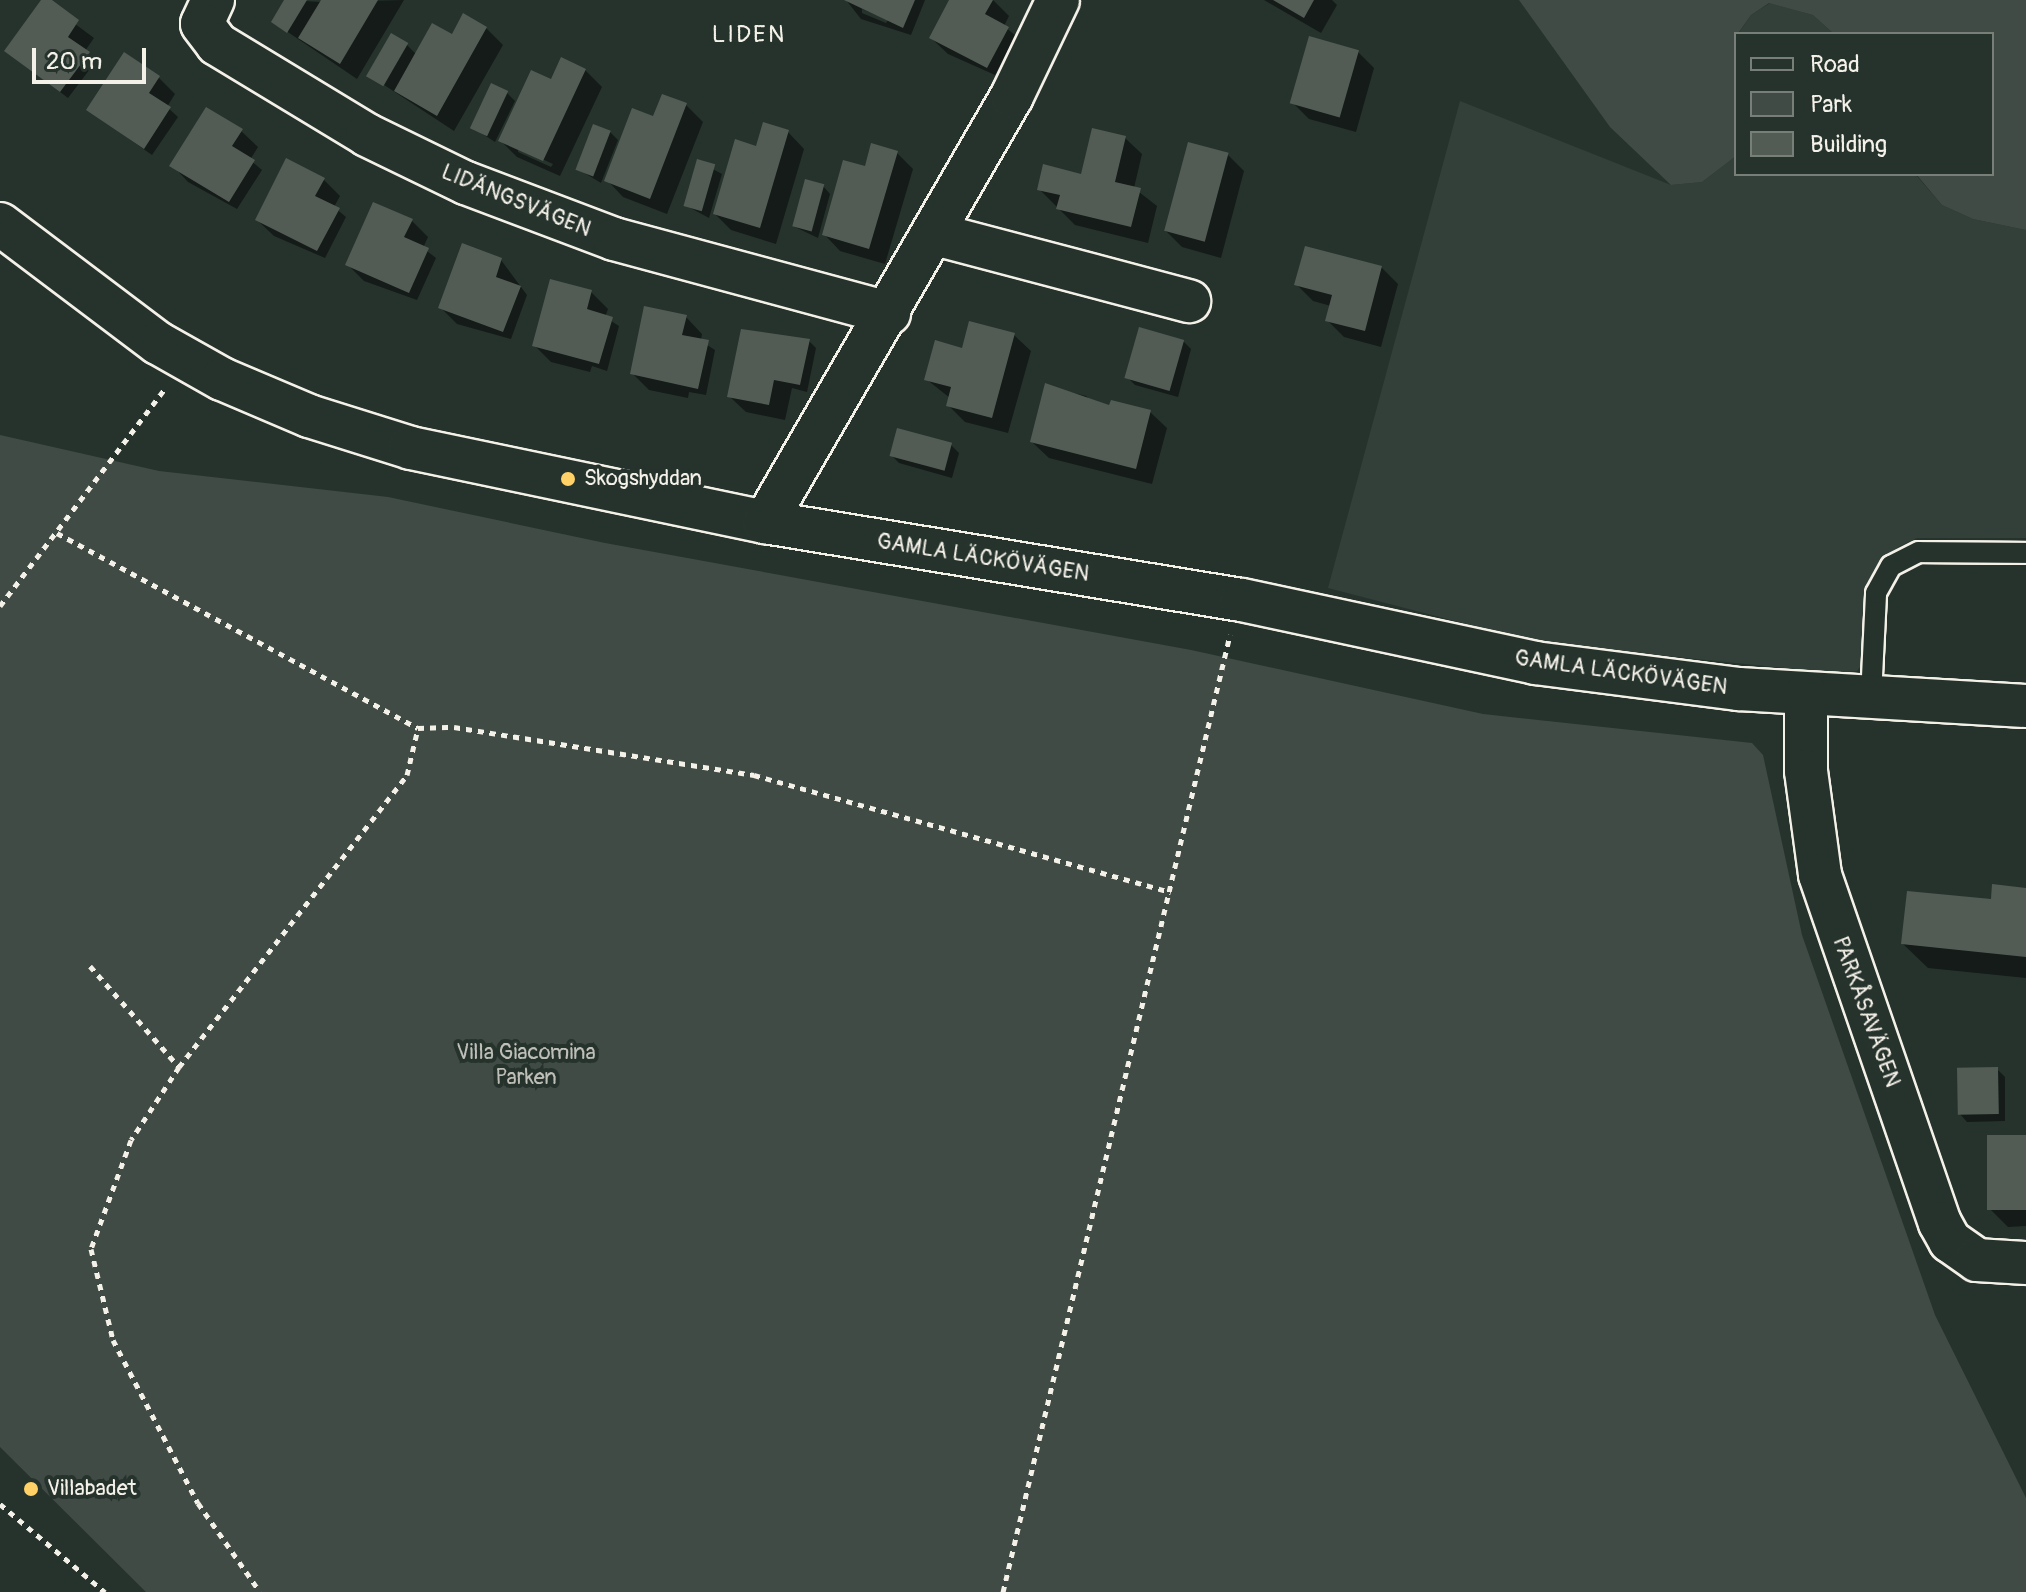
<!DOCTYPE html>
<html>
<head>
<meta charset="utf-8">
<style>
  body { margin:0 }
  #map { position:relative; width:2026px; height:1592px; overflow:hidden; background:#26332d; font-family:Pangolin,sans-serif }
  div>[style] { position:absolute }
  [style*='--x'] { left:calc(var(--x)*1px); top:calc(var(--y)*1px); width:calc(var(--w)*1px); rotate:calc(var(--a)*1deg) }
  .built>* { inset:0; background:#333f39 }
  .green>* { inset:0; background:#414b45 }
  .shadow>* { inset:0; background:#0007 }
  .building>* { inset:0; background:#525c55; transform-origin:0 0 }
  .path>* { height:5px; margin-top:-2.5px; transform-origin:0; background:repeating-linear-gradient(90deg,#f4f1e8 0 6px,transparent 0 12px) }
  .roads { filter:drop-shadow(2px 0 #f4f1e8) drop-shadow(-2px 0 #f4f1e8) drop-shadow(0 2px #f4f1e8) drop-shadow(0 -2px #f4f1e8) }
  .lane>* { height:20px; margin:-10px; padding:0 10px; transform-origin:10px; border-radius:10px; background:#26332d }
  .street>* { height:42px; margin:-21px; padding:0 21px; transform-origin:21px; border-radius:21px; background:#26332d }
  .dots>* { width:22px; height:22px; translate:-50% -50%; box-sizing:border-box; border:4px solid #26332d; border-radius:50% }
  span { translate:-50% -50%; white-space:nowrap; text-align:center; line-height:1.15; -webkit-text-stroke:8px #26332d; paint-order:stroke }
  .street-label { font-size:22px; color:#f4f1e8 }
  .poi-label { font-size:22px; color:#f4f1e8 }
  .left { translate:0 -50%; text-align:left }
  .park-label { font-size:22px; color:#bebfb7 }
  .neighbourhood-label { font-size:24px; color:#f4f1e8; letter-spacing:2px }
  .legend { position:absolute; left:1734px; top:32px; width:260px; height:144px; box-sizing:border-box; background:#26332d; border:2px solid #787f78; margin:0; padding:10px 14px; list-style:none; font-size:24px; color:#f4f1e8 }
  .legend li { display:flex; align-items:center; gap:16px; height:40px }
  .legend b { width:40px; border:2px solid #787f78 }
  .scale { position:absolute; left:32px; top:48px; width:114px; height:36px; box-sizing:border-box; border:4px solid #f4f1e8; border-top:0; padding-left:10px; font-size:24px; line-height:28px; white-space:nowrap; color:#f4f1e8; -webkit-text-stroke:6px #26332d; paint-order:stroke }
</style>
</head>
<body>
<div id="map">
  <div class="built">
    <i style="clip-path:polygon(1770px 3px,1813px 15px,1834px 34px,1738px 34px,1751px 15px)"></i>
    <i style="clip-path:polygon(1460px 101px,1671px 185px,1702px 182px,1736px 156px,1736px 174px,1915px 174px,1942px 205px,1973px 219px,2026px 230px,2026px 538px,1917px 538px,1898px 547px,1871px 576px,1864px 662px,1857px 671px,1834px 673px,1539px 643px,1328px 588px)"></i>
  </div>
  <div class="green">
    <i style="clip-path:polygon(1519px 0,2026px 0,2026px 230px,1973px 219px,1942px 205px,1916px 174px,1992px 174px,1992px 34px,1834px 34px,1813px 15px,1769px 3px,1751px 15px,1734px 39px,1736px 156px,1702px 182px,1671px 185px,1610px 127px)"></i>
    <i style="clip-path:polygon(0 435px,159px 471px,388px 497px,605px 543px,1191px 650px,1483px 714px,1752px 743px,1763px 755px,1802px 935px,1935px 1315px,2026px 1498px,2026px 1592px,146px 1592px,0 1447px)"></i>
  </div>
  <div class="shadow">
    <i style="clip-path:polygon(43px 0,94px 38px,85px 51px,96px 61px,68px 98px,6px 51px)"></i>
    <i style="clip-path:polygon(286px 0,322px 2px,404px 0,357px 79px,273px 22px)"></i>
    <i style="clip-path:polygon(evenodd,846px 0,925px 0,911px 35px,861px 19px,846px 0,862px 9px,888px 20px,886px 23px,862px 13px,862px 9px)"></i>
    <i style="clip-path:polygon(952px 0,993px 0,1009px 16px,1004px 26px,1016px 36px,995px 75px,948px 54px,931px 38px)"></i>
    <i style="clip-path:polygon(1264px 0,1332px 0,1337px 5px,1321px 33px)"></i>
    <i style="clip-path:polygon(486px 28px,503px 45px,454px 131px,369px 75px,406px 44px,417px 55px)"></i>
    <i style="clip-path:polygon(1358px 52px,1374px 68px,1356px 132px,1309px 119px,1292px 102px)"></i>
    <i style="clip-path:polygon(evenodd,585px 70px,602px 87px,560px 176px,517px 157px,501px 141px,552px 82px,585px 70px,518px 148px,553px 164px,551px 167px,518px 152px,518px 148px)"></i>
    <i style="clip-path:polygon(159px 78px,175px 94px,167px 107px,178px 117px,152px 155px,88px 110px)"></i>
    <i style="clip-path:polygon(507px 93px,515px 101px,495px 142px,472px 127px)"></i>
    <i style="clip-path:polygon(663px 96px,686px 105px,703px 122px,667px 214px,623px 197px,607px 180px,654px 118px)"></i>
    <i style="clip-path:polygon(241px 131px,258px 147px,250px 160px,262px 170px,237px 209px,188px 182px,172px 165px)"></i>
    <i style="clip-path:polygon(610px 132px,618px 140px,601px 183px,578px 169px)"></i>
    <i style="clip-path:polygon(788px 132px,804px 149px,776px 244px,731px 230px,715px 214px,758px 148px)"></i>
    <i style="clip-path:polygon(1125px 138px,1142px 154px,1134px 188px,1157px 206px,1148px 243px,1075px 225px,1039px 189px,1083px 176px)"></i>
    <i style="clip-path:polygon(896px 152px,913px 169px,885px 264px,840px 251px,824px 234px,866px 168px)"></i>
    <i style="clip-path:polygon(1228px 155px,1244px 171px,1221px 258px,1182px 247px,1166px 231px)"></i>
    <i style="clip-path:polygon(698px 161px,722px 174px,709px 218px,685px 205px)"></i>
    <i style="clip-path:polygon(324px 180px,340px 196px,334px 207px,346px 217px,325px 258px,274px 236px,257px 220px)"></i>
    <i style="clip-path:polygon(823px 186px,830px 194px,818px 238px,793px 226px)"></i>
    <i style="clip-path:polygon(412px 221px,428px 237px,423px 248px,436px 258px,417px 300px,364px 281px,348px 265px)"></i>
    <i style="clip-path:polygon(501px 260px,527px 295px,511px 339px,457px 324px,440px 307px)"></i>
    <i style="clip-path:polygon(1381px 267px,1398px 284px,1381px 347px,1344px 337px,1327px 320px,1331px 306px,1313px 301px,1297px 285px)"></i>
    <i style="clip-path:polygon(591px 292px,608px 309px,605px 317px,619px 326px,607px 371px,592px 366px,590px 372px,551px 362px,534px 345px)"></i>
    <i style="clip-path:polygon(686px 317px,702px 334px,701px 341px,715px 350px,706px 395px,689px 392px,688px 398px,649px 390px,632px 373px)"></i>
    <i style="clip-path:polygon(1014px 335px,1031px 351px,1008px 433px,965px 422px,948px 405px,950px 398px,926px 379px,963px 350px)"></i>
    <i style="clip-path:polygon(809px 341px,816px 348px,807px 392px,792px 388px,785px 420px,746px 412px,729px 396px)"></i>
    <i style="clip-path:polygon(1183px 341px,1191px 349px,1178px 397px,1135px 385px,1127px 377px)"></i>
    <i style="clip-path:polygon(1046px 386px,1086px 396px,1093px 403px,1150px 412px,1167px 428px,1152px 484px,1049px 458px,1032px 442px)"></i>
    <i style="clip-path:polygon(951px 445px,959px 453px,952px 478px,899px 463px,891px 455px)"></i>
    <i style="clip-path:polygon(2026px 890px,2026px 978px,1928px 968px,1903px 944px)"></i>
    <i style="clip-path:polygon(1997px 1069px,2005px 1077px,2005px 1121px,1967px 1122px,1960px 1114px)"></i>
    <i style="clip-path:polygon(2026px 1140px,2026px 1226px,2008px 1227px,1991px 1210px)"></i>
  </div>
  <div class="building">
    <i style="clip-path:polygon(41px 0,52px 0,79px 20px,68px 37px,90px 52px,60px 92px,4px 51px)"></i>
    <i style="clip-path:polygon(284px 0,307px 0,287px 33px,271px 22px)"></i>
    <i style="clip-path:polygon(321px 0,378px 0,340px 64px,298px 38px)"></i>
    <i style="clip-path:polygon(844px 0,915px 0,903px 28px)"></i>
    <i style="clip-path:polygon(949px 0,993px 0,985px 14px,1009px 27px,987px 68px,929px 38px)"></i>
    <i style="clip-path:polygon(1273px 0,1314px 0,1304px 18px)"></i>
    <i style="clip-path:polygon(463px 13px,487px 27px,437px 116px,394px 91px,432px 23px,452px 34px)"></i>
    <i style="left:391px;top:33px;width:20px;height:50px;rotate:30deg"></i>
    <i style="left:1309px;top:36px;width:52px;height:70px;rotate:16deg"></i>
    <i style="clip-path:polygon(124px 52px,160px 76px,149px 93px,171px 107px,144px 149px,86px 110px)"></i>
    <i style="clip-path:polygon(561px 57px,586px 69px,543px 161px,498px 141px,531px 70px,551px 79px)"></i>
    <i style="left:491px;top:83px;width:19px;height:50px;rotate:25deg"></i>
    <i style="clip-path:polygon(662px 94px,687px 103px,650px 199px,604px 181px,632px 108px,653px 116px)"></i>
    <i style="clip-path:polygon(206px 107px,243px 129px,232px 146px,255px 160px,229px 202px,169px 166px)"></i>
    <i style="clip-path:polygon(763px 122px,789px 130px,760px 228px,713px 214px,735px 139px,756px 146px)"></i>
    <i style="left:593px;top:124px;width:19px;height:49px;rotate:21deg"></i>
    <i style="clip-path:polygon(1092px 128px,1126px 136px,1115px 182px,1141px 188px,1131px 227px,1056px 209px,1060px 195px,1037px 190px,1043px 164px,1081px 174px)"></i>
    <i style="left:1188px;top:142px;width:42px;height:92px;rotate:15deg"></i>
    <i style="clip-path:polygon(871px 143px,898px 151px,869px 249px,822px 235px,843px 160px,865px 166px)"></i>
    <i style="clip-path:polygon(286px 158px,325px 178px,315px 196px,340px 208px,317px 251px,255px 220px)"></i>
    <i style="left:697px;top:159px;width:19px;height:49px;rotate:16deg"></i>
    <i style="left:805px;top:179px;width:20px;height:49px;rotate:15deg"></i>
    <i style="clip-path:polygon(373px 202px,413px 219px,404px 237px,429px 248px,409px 293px,345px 265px)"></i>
    <i style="clip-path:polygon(462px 243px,502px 258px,496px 277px,521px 286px,503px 332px,438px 308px)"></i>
    <i style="clip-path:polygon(1305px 246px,1382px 266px,1365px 331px,1325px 321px,1332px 295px,1294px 285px)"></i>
    <i style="clip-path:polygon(550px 279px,592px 290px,587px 309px,613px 317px,599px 364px,532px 346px)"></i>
    <i style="clip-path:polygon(644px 306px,687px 315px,682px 335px,709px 340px,698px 389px,630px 374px)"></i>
    <i style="clip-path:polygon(969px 321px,1015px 333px,992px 418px,946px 406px,951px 387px,924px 380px,935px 340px,962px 348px)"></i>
    <i style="left:1139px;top:327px;width:47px;height:53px;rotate:16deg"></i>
    <i style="clip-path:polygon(741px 329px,810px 339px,800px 385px,774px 380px,769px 405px,727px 397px)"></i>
    <i style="clip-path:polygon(1045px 383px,1109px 405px,1111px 400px,1151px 410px,1136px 469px,1030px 442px)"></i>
    <i style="left:897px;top:428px;width:57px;height:29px;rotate:15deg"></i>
    <i style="clip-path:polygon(1992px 884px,2026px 888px,2026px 957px,1901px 944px,1907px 891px,1991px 899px)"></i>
    <i style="left:1998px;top:1067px;width:47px;height:41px;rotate:89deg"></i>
    <i style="left:2026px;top:1135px;width:75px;height:39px;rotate:90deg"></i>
  </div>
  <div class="path">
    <i style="--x:57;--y:533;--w:410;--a:28.4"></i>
    <i style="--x:418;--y:728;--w:36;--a:-2"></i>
    <i style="--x:454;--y:727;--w:304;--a:9.1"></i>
    <i style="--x:754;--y:775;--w:433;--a:15.7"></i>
    <i style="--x:0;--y:606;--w:273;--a:-52.8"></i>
    <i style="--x:90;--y:966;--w:135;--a:48.6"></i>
    <i style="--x:179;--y:1067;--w:87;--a:123.3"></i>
    <i style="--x:131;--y:1140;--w:116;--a:110.2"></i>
    <i style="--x:91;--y:1249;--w:94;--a:76.4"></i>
    <i style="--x:113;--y:1340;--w:184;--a:62.5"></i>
    <i style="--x:198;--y:1503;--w:108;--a:55.1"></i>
    <i style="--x:179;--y:1067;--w:370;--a:-52"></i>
    <i style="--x:407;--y:775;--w:48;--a:-76.8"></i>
    <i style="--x:0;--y:1504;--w:137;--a:40"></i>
    <i style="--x:1003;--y:1592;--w:984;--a:-76.66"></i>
  </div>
  <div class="roads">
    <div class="lane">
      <i style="--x:1871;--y:697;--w:104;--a:-87.2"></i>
      <i style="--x:1876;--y:593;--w:31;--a:-61"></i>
      <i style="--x:1891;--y:566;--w:31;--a:-27"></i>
      <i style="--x:1919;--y:552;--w:107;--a:0.5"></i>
    </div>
    <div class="street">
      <i style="--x:213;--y:0;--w:26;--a:115"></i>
      <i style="--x:202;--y:24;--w:25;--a:53"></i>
      <i style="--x:217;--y:44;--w:175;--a:31.2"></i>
      <i style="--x:367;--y:135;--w:110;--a:25.9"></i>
      <i style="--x:466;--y:183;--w:158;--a:20.7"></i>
      <i style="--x:614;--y:239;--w:285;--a:15.1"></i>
      <i style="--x:0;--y:224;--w:198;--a:37"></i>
      <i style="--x:158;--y:343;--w:73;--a:29.4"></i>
      <i style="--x:222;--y:379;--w:95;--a:23"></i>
      <i style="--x:309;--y:416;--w:107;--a:17.4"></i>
      <i style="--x:411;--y:448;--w:362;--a:11.8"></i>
      <i style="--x:765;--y:522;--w:483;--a:9.3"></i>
      <i style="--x:1242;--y:600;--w:300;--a:12.1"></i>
      <i style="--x:1535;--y:663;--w:206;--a:7.3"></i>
      <i style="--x:1739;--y:689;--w:288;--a:3.4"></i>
      <i style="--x:935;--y:234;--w:263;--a:14.8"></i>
      <i style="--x:765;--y:522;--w:492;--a:-59.9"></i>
      <i style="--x:1012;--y:96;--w:106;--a:-64.4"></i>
      <i style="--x:1806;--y:694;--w:77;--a:90"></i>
      <i style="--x:1806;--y:771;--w:105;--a:82.3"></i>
      <i style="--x:1820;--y:875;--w:368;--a:71"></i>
      <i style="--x:1940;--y:1223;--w:21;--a:61"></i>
      <i style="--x:1950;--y:1241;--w:33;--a:35"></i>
      <i style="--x:1977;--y:1260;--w:49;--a:3.5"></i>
    </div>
  </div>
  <div class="dots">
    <i style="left:568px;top:479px;background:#ffd166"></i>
    <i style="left:31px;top:1489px;background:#ffd166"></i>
  </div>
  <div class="street-label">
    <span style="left:516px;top:201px;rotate:22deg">LIDÄNGSVÄGEN</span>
    <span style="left:983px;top:558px;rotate:9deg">GAMLA LÄCKÖVÄGEN</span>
    <span style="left:1621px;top:673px;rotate:8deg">GAMLA LÄCKÖVÄGEN</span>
    <span style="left:1866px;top:1012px;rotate:70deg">PARKÅSAVÄGEN</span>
  </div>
  <div class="poi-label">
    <span class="left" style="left:584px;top:479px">Skogshyddan</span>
    <span class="left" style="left:47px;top:1489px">Villabadet</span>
  </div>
  <div class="park-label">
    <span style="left:526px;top:1065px">Villa Giacomina<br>Parken</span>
  </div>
  <div class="neighbourhood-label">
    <span style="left:749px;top:35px">LIDEN</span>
  </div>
  <ul class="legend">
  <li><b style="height:10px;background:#26332d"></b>Road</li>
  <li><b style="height:22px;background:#414b45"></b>Park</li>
  <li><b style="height:22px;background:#525c55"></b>Building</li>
  </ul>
  <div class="scale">20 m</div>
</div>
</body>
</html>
